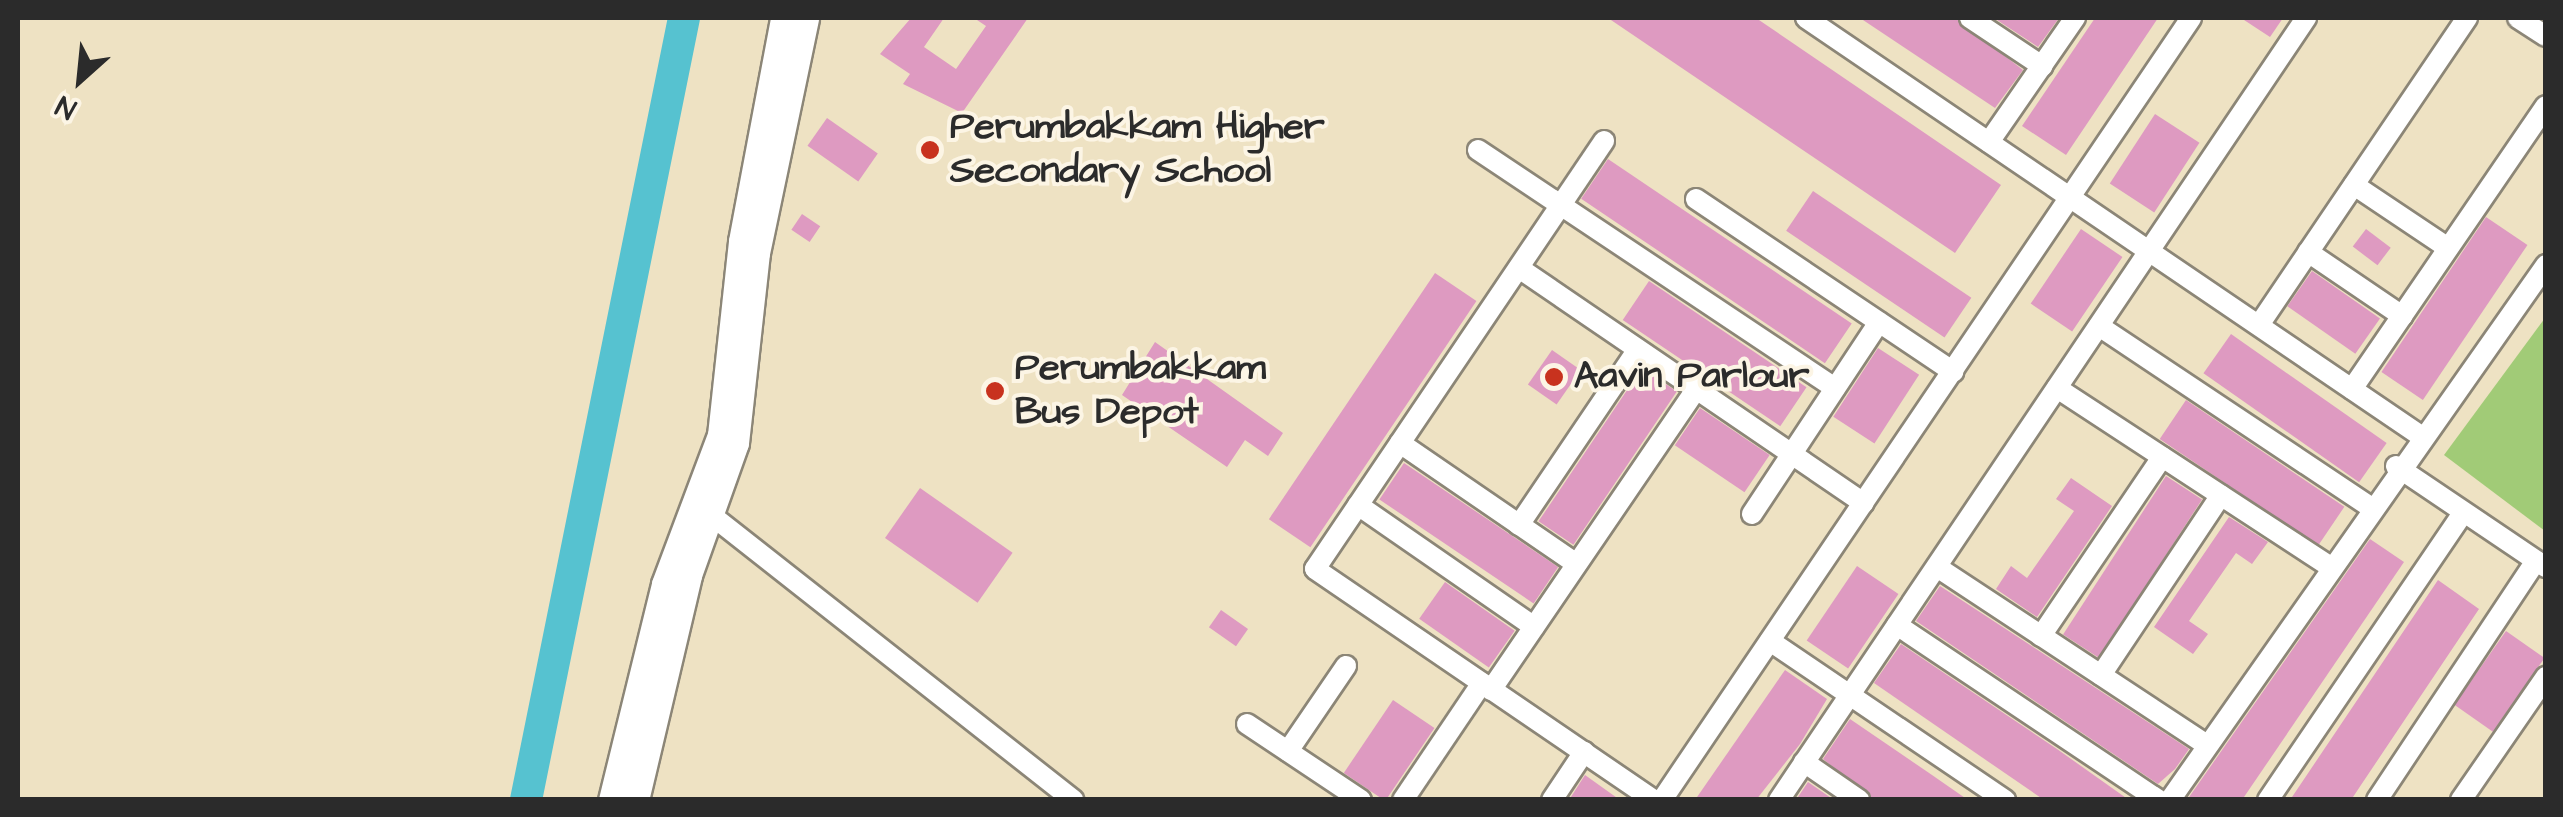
<!DOCTYPE html>
<html>
<head>
<meta charset="utf-8">
<style>
  body { margin:0 }
  #map { position:relative; width:2563px; height:817px; overflow:hidden; background:#eee2c3; font-family:"Architects Daughter",sans-serif }
  div>[style] { position:absolute }
  [style*='--x'] { left:calc(var(--x)*1px); top:calc(var(--y)*1px); width:calc(var(--w)*1px); rotate:calc(var(--a)*1deg) }
  .green>* { inset:0; background:#a1cb77 }
  .river>* { height:32px; margin:-16px; padding:0 16px; transform-origin:16px; border-radius:16px; background:#56c2d0 }
  .building>* { inset:0; background:#de9ac1; transform-origin:0 0 }
  .roads { filter:drop-shadow(2px 0 #8c8677) drop-shadow(-2px 0 #8c8677) drop-shadow(0 2px #8c8677) drop-shadow(0 -2px #8c8677) }
  .minor>* { height:20px; margin:-10px; padding:0 10px; transform-origin:10px; border-radius:10px; background:#fff }
  .tertiary>* { height:25px; margin:-12.5px; padding:0 12.5px; transform-origin:12.5px; border-radius:12.5px; background:#fff }
  .dots>* { width:28px; height:28px; translate:-50% -50%; box-sizing:border-box; border:5px solid #fcf5e5; border-radius:50% }
  span { translate:-50% -50%; white-space:nowrap; text-align:center; line-height:1.15; -webkit-text-stroke:8px #fcf5e5; paint-order:stroke }
  .poi-label { font-size:38px; color:#2b2b2b; font-weight:700 }
  .left { translate:0 -50%; text-align:left }
  .frame { position:absolute; inset:0; border:20px solid #2b2b2b; pointer-events:none }
  .north { position:absolute; left:30px; top:30px; width:100px; height:100px; -webkit-text-stroke:8px #fcf5e5; paint-order:stroke; rotate:207deg; font-size:28px; font-weight:700; line-height:40px; text-align:center; color:#2b2b2b }
  .north::after { content:''; display:block; margin:auto; width:35px; height:45px; background:#2b2b2b; clip-path:polygon(50% 0,100% 100%,50% 72%,0 100%) }
</style>
</head>
<body>
<div id="map">
  <div class="green">
    <i style="clip-path:polygon(2545px 318px,2545px 531px,2444px 455px)"></i>
  </div>
  <div class="river">
    <i style="--x:526;--y:800;--w:798;--a:-78.58"></i>
  </div>
  <div class="building">
    <i style="clip-path:polygon(911px 18px,944px 18px,924px 47px,956px 69px,986px 26px,974px 18px,1028px 18px,962px 113px,903px 84px,910px 74px,880px 54px)"></i>
    <i style="clip-path:polygon(1608px 18px,1756px 18px,2001px 185px,1955px 253px)"></i>
    <i style="clip-path:polygon(1860px 18px,1956px 18px,2023px 70px,1995px 108px)"></i>
    <i style="clip-path:polygon(1994px 18px,2059px 18px,2038px 47px)"></i>
    <i style="clip-path:polygon(2095px 18px,2158px 18px,2066px 155px,2022px 126px)"></i>
    <i style="clip-path:polygon(2241px 18px,2283px 18px,2270px 37px)"></i>
    <i style="left:2155px;top:114px;width:53px;height:83px;rotate:33deg"></i>
    <i style="left:827px;top:118px;width:62px;height:34px;rotate:35deg"></i>
    <i style="left:1608px;top:159px;width:294px;height:48px;rotate:34deg"></i>
    <i style="left:1813px;top:191px;width:191px;height:48px;rotate:34deg"></i>
    <i style="left:802px;top:214px;width:22px;height:19px;rotate:34deg"></i>
    <i style="left:2486px;top:217px;width:50px;height:187px;rotate:34deg"></i>
    <i style="left:2081px;top:229px;width:50px;height:90px;rotate:34deg"></i>
    <i style="left:2366px;top:229px;width:31px;height:22px;rotate:37deg"></i>
    <i style="left:2312px;top:271px;width:83px;height:43px;rotate:35deg"></i>
    <i style="left:1435px;top:273px;width:50px;height:297px;rotate:34deg"></i>
    <i style="left:1649px;top:281px;width:190px;height:47px;rotate:34deg"></i>
    <i style="left:2231px;top:334px;width:190px;height:48px;rotate:35deg"></i>
    <i style="clip-path:polygon(1155px 342px,1283px 433px,1268px 456px,1245px 440px,1227px 467px,1122px 395px)"></i>
    <i style="left:1878px;top:348px;width:49px;height:82px;rotate:33deg"></i>
    <i style="left:1552px;top:350px;width:35px;height:42px;rotate:35deg"></i>
    <i style="left:1642px;top:368px;width:42px;height:185px;rotate:34deg"></i>
    <i style="left:2186px;top:400px;width:191px;height:47px;rotate:34deg"></i>
    <i style="left:1700px;top:408px;width:84px;height:45px;rotate:34deg"></i>
    <i style="left:1404px;top:463px;width:186px;height:44px;rotate:34deg"></i>
    <i style="left:2166px;top:476px;width:43px;height:189px;rotate:33deg"></i>
    <i style="clip-path:polygon(2071px 478px,2112px 506px,2037px 617px,1996px 589px,2011px 566px,2027px 578px,2074px 511px,2056px 499px)"></i>
    <i style="left:920px;top:488px;width:113px;height:61px;rotate:35deg"></i>
    <i style="clip-path:polygon(2229px 517px,2268px 542px,2252px 564px,2236px 553px,2189px 621px,2208px 634px,2193px 654px,2154px 627px)"></i>
    <i style="clip-path:polygon(2370px 539px,2404px 562px,2242px 800px,2187px 800px)"></i>
    <i style="left:1857px;top:566px;width:50px;height:90px;rotate:34deg"></i>
    <i style="clip-path:polygon(2438px 580px,2479px 609px,2361px 785px,2351px 800px,2290px 800px)"></i>
    <i style="left:1445px;top:582px;width:85px;height:45px;rotate:35deg"></i>
    <i style="clip-path:polygon(1940px 586px,2189px 749px,2175px 769px,2158px 784px,1916px 621px)"></i>
    <i style="left:1221px;top:610px;width:33px;height:21px;rotate:35deg"></i>
    <i style="left:2506px;top:631px;width:47px;height:90px;rotate:35deg"></i>
    <i style="clip-path:polygon(1901px 644px,2057px 749px,2129px 800px,2044px 800px,1874px 683px)"></i>
    <i style="clip-path:polygon(1785px 670px,1827px 699px,1800px 744px,1756px 800px,1695px 800px)"></i>
    <i style="left:1393px;top:700px;width:50px;height:88px;rotate:34deg"></i>
    <i style="clip-path:polygon(1850px 719px,1932px 775px,1968px 800px,1873px 800px,1823px 759px)"></i>
    <i style="clip-path:polygon(1585px 775px,1620px 800px,1569px 800px)"></i>
    <i style="clip-path:polygon(1808px 782px,1834px 800px,1796px 800px)"></i>
  </div>
  <div class="roads">
    <div class="minor">
      <i style="--x:1806;--y:18;--w:740;--a:34.21"></i>
      <i style="--x:1970;--y:18;--w:87;--a:33.7"></i>
      <i style="--x:2518;--y:18;--w:33;--a:33"></i>
      <i style="--x:1604;--y:141;--w:516;--a:124.03"></i>
      <i style="--x:1315;--y:569;--w:409;--a:34.3"></i>
      <i style="--x:1989;--y:142;--w:151;--a:-55.3"></i>
      <i style="--x:1478;--y:150;--w:429;--a:33.7"></i>
      <i style="--x:2354;--y:185;--w:113;--a:33.8"></i>
      <i style="--x:1696;--y:199;--w:310;--a:33.9"></i>
      <i style="--x:2308;--y:252;--w:114;--a:34.2"></i>
      <i style="--x:1519;--y:268;--w:417;--a:34.3"></i>
      <i style="--x:2259;--y:325;--w:371;--a:-55.9"></i>
      <i style="--x:2099;--y:326;--w:324;--a:33.7"></i>
      <i style="--x:2057;--y:388;--w:325;--a:33.2"></i>
      <i style="--x:2352;--y:389;--w:343;--a:-55.6"></i>
      <i style="--x:1400;--y:443;--w:214;--a:34.4"></i>
      <i style="--x:2396;--y:466;--w:181;--a:34"></i>
      <i style="--x:1358;--y:505;--w:214;--a:34.7"></i>
      <i style="--x:701;--y:507;--w:474;--a:38.2"></i>
      <i style="--x:1752;--y:514;--w:230;--a:-56.5"></i>
      <i style="--x:1519;--y:525;--w:212;--a:-55.9"></i>
      <i style="--x:1937;--y:567;--w:323;--a:33.4"></i>
      <i style="--x:1897;--y:625;--w:314;--a:33.8"></i>
      <i style="--x:2041;--y:636;--w:216;--a:-55.9"></i>
      <i style="--x:1770;--y:641;--w:284;--a:34.1"></i>
      <i style="--x:2101;--y:675;--w:216;--a:-56.3"></i>
      <i style="--x:1491;--y:690;--w:366;--a:-55.7"></i>
      <i style="--x:1247;--y:724;--w:137;--a:33.7"></i>
      <i style="--x:1288;--y:751;--w:103;--a:-55.7"></i>
      <i style="--x:1804;--y:762;--w:67;--a:34.6"></i>
      <i style="--x:1403;--y:800;--w:141;--a:-56"></i>
      <i style="--x:1552;--y:800;--w:58;--a:-56.3"></i>
      <i style="--x:1662;--y:800;--w:944;--a:-55.92"></i>
      <i style="--x:1779;--y:800;--w:943;--a:-56.02"></i>
      <i style="--x:2170;--y:800;--w:654;--a:-54.9"></i>
      <i style="--x:2268;--y:800;--w:348;--a:-55.8"></i>
      <i style="--x:2377;--y:800;--w:287;--a:-56.4"></i>
      <i style="--x:2461;--y:800;--w:150;--a:-55.4"></i>
    </div>
    <div class="tertiary">
      <i style="--x:611;--y:800;--w:222;--a:-76.2"></i>
      <i style="--x:664;--y:584;--w:159;--a:-69.4"></i>
      <i style="--x:720;--y:435;--w:195;--a:-83.8"></i>
      <i style="--x:741;--y:241;--w:227;--a:-79.3"></i>
      <i style="--x:636;--y:800;--w:231;--a:-76.7"></i>
      <i style="--x:689;--y:575;--w:140;--a:-70.4"></i>
      <i style="--x:736;--y:443;--w:191;--a:-83.7"></i>
      <i style="--x:757;--y:253;--w:240;--a:-78.2"></i>
    </div>
  </div>
  <div class="dots">
    <i style="left:930px;top:150px;background:#c8321e"></i>
    <i style="left:1554px;top:377px;background:#c8321e"></i>
    <i style="left:995px;top:391px;background:#c8321e"></i>
  </div>
  <div class="poi-label">
    <span class="left" style="left:950px;top:150px">Perumbakkam Higher<br>Secondary School</span>
    <span class="left" style="left:1015px;top:391px">Perumbakkam<br>Bus Depot</span>
    <span class="left" style="left:1574px;top:377px">Aavin Parlour</span>
  </div>
  <div class="frame"></div>
  <div class="north">N</div>
</div>
</body>
</html>
